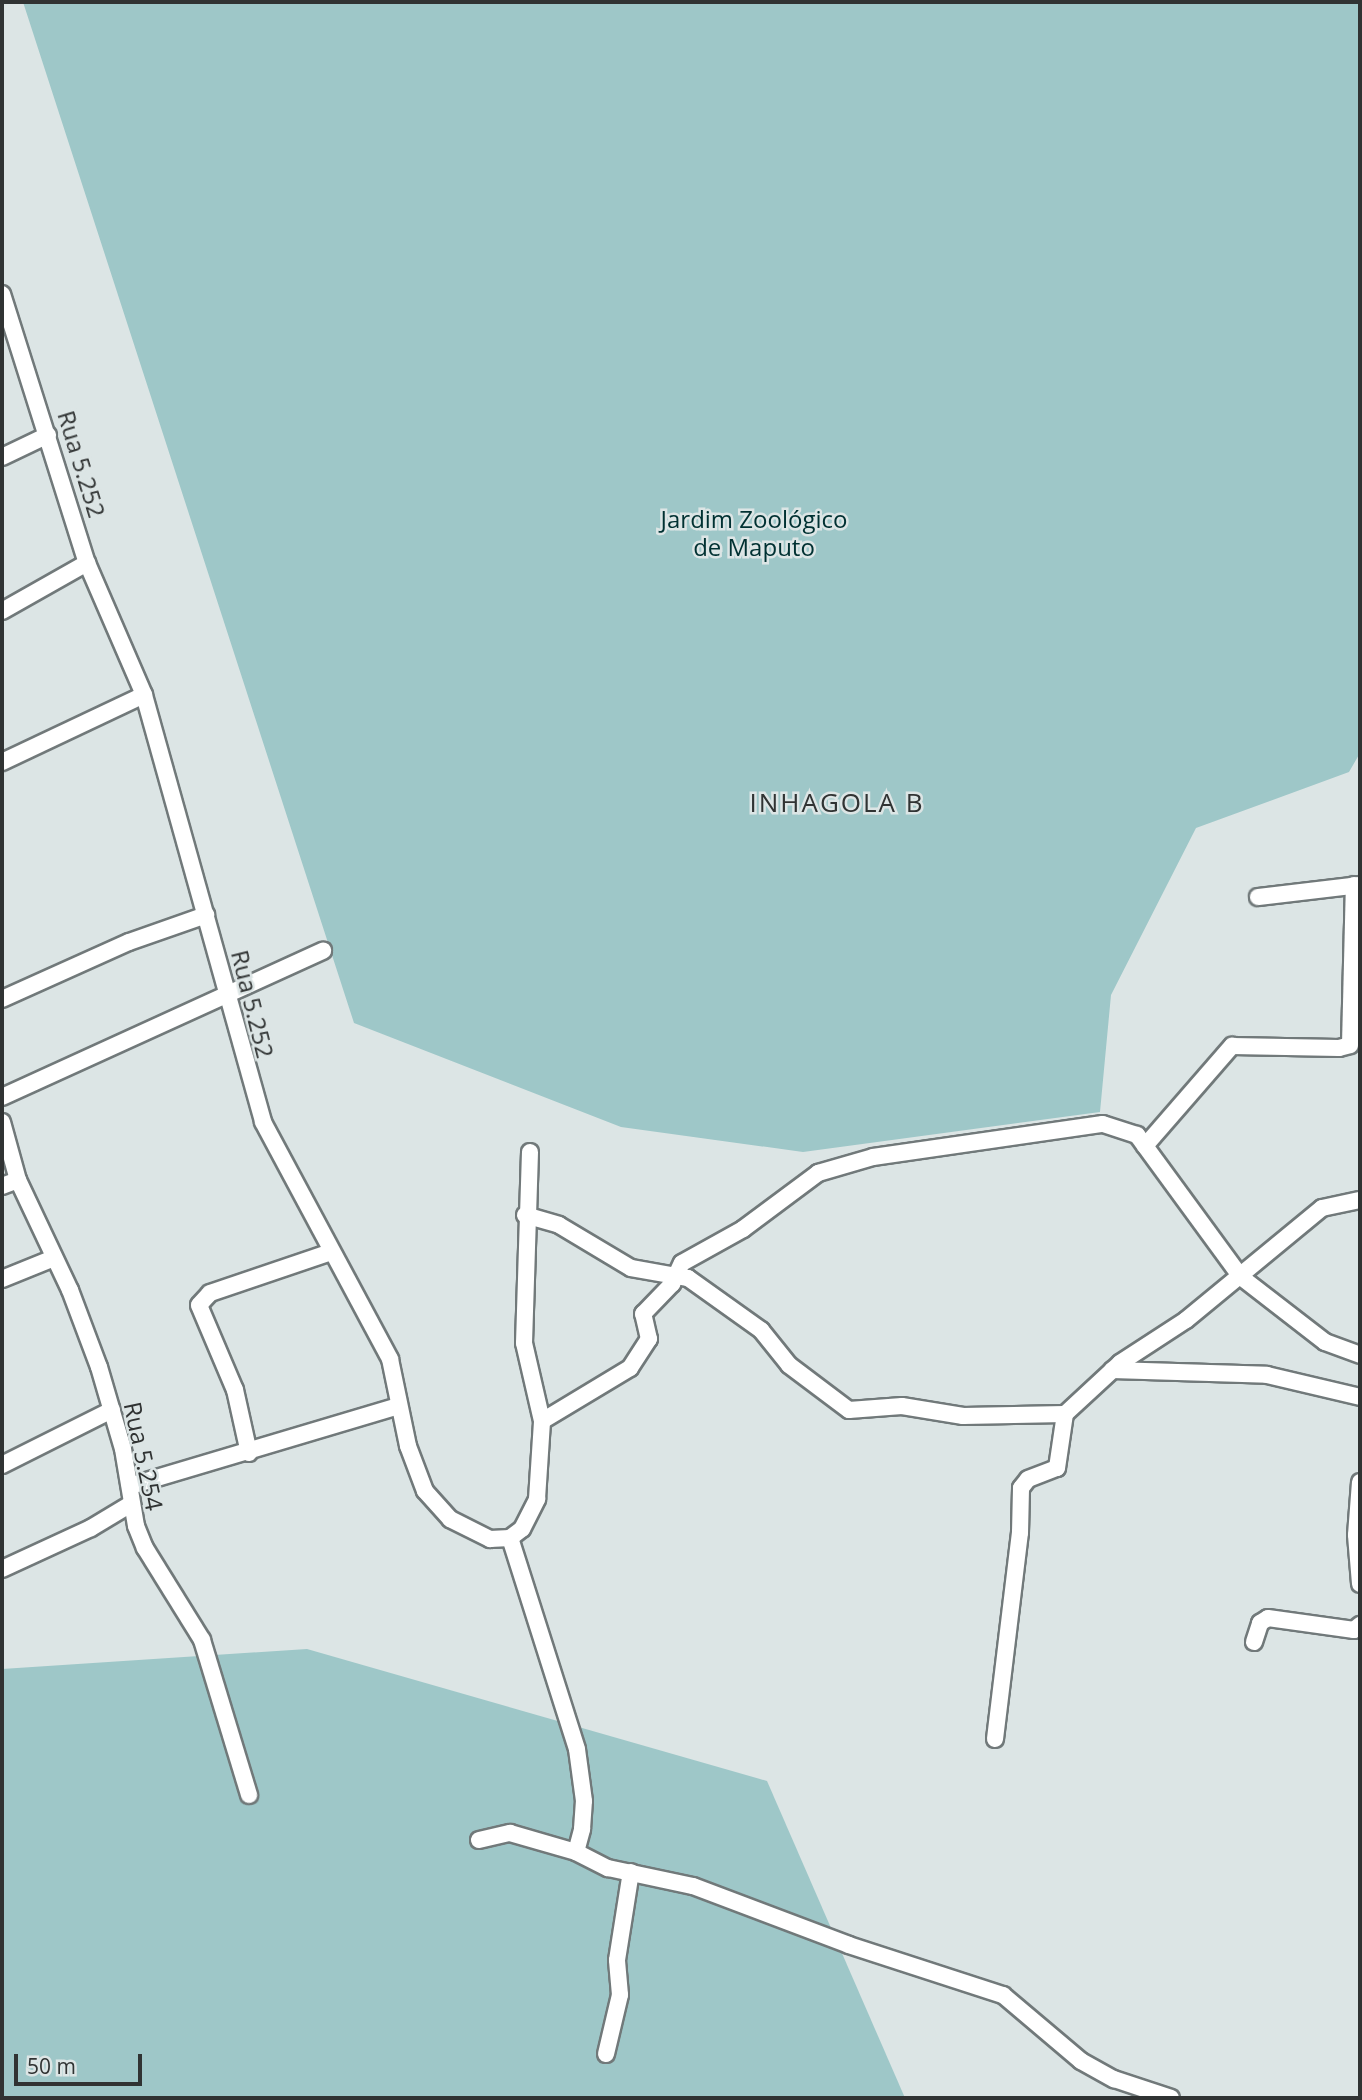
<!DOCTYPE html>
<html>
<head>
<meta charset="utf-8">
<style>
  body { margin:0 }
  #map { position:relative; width:1362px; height:2100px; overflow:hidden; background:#dce5e5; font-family:"Open Sans",sans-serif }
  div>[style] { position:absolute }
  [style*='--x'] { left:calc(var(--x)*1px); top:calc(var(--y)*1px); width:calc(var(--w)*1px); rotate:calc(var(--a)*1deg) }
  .green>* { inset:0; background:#9ec7c8 }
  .roads { filter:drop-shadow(2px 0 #71797a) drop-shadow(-2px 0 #71797a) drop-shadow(0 2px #71797a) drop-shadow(0 -2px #71797a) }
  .street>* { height:16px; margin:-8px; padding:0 8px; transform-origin:8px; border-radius:8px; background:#fff }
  span { translate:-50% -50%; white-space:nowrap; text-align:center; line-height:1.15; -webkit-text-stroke:5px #dce5e5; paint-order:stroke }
  .street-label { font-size:24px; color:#303333 }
  .park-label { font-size:24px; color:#003132 }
  .neighbourhood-label { font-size:26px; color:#303333; letter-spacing:2px }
  .frame { position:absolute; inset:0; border:4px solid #303333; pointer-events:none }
  .scale { position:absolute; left:14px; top:2054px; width:128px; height:32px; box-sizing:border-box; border:4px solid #303333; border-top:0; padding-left:9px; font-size:21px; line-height:24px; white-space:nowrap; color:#303333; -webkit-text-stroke:5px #dce5e5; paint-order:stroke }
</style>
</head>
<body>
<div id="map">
  <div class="green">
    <i style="clip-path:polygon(23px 2px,1360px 2px,1360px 753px,1349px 772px,1196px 828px,1111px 995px,1100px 1112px,803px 1152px,621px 1127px,354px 1023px)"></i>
    <i style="clip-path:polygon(307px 1649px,767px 1781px,905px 2098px,2px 2098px,2px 1669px)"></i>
  </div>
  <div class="roads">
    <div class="street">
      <i style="--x:2;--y:294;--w:282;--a:72.5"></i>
      <i style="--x:87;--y:563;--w:144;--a:66.6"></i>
      <i style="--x:144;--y:695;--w:443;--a:74.4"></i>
      <i style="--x:263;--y:1122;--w:269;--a:61.8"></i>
      <i style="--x:390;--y:1359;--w:89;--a:78.3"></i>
      <i style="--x:408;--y:1446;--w:48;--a:69.3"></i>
      <i style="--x:425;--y:1491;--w:38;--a:48"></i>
      <i style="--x:450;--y:1519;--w:45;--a:26.6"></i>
      <i style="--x:490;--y:1539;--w:20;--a:-3"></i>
      <i style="--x:510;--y:1538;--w:15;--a:-37"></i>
      <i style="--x:522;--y:1529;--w:34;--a:-63"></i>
      <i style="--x:537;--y:1499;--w:78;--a:-86.3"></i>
      <i style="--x:542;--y:1421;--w:80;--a:-103"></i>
      <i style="--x:524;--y:1343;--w:191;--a:-88.2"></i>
      <i style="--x:2;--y:457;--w:51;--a:-25.6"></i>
      <i style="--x:2;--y:611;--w:98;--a:-29.5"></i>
      <i style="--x:2;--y:762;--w:157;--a:-25.3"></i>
      <i style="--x:1258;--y:897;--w:103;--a:-6.7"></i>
      <i style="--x:2;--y:999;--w:139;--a:-24.2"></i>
      <i style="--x:129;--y:942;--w:82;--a:-19.3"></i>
      <i style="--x:2;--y:1097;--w:353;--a:-24.5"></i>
      <i style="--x:2;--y:1122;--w:60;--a:74.6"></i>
      <i style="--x:18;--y:1180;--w:122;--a:64.7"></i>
      <i style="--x:70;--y:1290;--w:82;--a:69.4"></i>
      <i style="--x:99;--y:1367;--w:85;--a:73.7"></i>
      <i style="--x:123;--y:1449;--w:78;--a:80.4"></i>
      <i style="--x:136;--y:1526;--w:24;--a:68"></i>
      <i style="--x:145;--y:1548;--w:108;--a:58.2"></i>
      <i style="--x:202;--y:1640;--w:162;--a:73.1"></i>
      <i style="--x:1145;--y:1146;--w:133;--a:-49"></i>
      <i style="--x:1232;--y:1046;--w:107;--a:1.1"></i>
      <i style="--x:1339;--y:1048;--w:11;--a:-15"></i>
      <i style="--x:1350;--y:1045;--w:160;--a:-88.6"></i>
      <i style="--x:2;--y:1186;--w:17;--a:-21"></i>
      <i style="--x:525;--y:1215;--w:35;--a:16"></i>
      <i style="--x:559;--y:1225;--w:84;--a:30.8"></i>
      <i style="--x:631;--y:1268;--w:58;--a:10"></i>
      <i style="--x:688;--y:1278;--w:90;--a:35.5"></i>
      <i style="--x:761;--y:1330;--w:45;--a:51.3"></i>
      <i style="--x:789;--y:1365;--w:75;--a:36.9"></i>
      <i style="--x:849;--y:1410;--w:53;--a:-4.3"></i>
      <i style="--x:902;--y:1406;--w:62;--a:9.3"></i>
      <i style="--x:963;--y:1416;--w:102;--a:-1.1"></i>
      <i style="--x:2;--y:1279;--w:56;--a:-22"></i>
      <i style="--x:1112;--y:1370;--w:155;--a:1.8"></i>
      <i style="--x:1267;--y:1375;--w:96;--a:13.3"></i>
      <i style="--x:542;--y:1421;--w:103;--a:-31.1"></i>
      <i style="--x:630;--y:1368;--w:35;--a:-57"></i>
      <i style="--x:649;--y:1339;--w:26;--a:-103"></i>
      <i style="--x:643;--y:1314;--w:42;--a:-46"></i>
      <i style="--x:672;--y:1284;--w:23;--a:-65"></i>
      <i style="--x:682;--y:1263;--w:70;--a:-29.1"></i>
      <i style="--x:743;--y:1229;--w:94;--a:-36.7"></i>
      <i style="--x:818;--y:1173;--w:57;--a:-16.2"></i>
      <i style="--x:873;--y:1157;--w:232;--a:-8.2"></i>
      <i style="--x:1103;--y:1124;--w:36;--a:18"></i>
      <i style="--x:1137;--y:1135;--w:176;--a:53.8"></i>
      <i style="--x:1241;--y:1277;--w:106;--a:37.7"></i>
      <i style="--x:1325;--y:1342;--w:37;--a:20"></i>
      <i style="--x:249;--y:1453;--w:65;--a:-102.5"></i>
      <i style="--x:235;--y:1390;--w:92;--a:-113"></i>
      <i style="--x:199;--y:1305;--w:16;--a:-47"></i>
      <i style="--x:210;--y:1293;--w:128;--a:-18.7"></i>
      <i style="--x:2;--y:1465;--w:123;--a:-26.6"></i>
      <i style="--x:1360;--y:1482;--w:53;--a:94.3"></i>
      <i style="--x:1356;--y:1535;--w:49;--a:85.3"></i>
      <i style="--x:130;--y:1486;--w:280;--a:-16.6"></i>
      <i style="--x:2;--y:1569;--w:98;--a:-24.7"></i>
      <i style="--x:91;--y:1528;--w:47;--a:-31"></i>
      <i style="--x:1254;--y:1642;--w:20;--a:-72"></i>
      <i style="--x:1260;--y:1623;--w:9;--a:-32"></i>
      <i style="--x:1268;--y:1618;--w:87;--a:7.9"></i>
      <i style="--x:1354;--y:1630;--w:8;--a:-40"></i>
      <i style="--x:995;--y:1739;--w:208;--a:-83.1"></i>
      <i style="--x:1020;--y:1533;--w:45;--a:-88.7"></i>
      <i style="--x:1021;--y:1488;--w:11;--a:-52"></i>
      <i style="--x:1028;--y:1479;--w:31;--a:-21"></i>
      <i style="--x:1057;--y:1468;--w:55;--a:-81.6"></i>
      <i style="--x:1065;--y:1414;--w:75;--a:-42.8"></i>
      <i style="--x:1120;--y:1363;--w:79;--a:-33.1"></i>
      <i style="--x:1186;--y:1320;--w:176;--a:-39.5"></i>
      <i style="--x:1322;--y:1208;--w:39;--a:-12"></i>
      <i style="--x:479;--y:1840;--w:32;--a:-13"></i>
      <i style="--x:510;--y:1833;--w:69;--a:16.1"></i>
      <i style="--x:576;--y:1852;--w:24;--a:-75"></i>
      <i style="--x:582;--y:1829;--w:28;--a:-86"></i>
      <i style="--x:584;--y:1801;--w:52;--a:-97.7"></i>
      <i style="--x:577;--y:1749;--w:221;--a:-107.6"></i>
      <i style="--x:576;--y:1852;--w:36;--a:27"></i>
      <i style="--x:608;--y:1868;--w:87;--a:12"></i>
      <i style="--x:693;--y:1886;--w:167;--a:20.7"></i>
      <i style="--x:849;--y:1945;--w:162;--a:18"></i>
      <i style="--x:1003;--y:1995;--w:102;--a:40.2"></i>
      <i style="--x:1081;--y:2061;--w:38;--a:29"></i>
      <i style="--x:1114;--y:2079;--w:60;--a:18.4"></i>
      <i style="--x:606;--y:2054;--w:61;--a:-76.7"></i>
      <i style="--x:620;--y:1995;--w:35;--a:-95"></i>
      <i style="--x:617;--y:1960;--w:89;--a:-81"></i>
    </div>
  </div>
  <div class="street-label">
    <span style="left:82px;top:464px;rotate:73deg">Rua 5.252</span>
    <span style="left:253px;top:1004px;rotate:76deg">Rua 5.252</span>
    <span style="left:144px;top:1456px;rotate:78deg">Rua 5.254</span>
  </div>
  <div class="park-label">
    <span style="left:754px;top:533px">Jardim Zoológico<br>de Maputo</span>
  </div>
  <div class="neighbourhood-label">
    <span style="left:837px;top:803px">INHAGOLA B</span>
  </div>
  <div class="frame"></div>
  <div class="scale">50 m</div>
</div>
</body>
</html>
